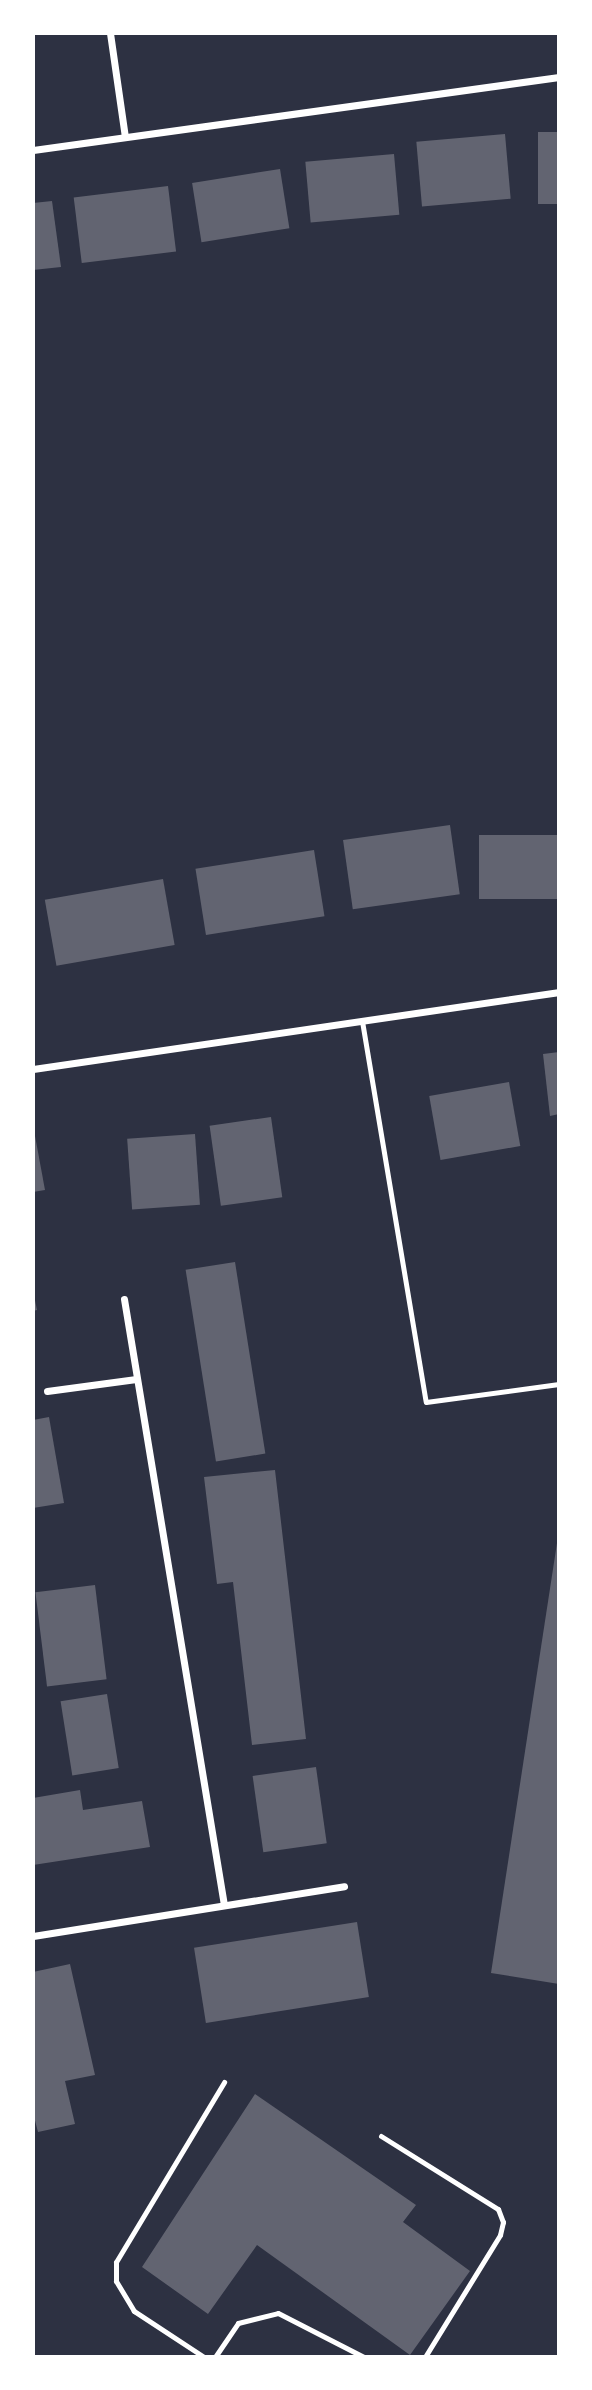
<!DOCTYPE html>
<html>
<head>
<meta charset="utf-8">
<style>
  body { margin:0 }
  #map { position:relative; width:592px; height:2390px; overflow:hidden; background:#2d3142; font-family:Raleway,sans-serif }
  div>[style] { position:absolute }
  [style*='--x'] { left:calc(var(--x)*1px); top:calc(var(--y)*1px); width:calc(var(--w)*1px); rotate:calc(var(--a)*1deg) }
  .building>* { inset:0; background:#626471; transform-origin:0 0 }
  .service>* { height:5px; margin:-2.5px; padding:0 2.5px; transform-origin:2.5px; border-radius:2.5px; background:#fff }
  .minor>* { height:7px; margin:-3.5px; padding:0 3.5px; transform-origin:3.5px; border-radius:3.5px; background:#fff }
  span { translate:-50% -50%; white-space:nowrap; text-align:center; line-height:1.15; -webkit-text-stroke:5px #fff; paint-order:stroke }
  .frame { position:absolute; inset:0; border:35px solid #fff; pointer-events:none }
</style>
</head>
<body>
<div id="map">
  <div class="building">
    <i style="left:538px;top:132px;width:21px;height:72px"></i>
    <i style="left:505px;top:134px;width:65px;height:89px;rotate:85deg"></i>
    <i style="left:394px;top:154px;width:61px;height:89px;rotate:85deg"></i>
    <i style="left:280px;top:169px;width:60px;height:89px;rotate:81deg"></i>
    <i style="left:168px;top:186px;width:66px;height:95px;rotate:83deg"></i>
    <i style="clip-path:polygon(52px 201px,61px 267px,33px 270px,33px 203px)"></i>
    <i style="left:450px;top:825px;width:70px;height:108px;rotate:82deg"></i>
    <i style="left:559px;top:835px;width:64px;height:80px;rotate:90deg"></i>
    <i style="left:314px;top:850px;width:67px;height:120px;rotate:81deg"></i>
    <i style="left:163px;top:879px;width:67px;height:120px;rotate:80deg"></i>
    <i style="clip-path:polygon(559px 1052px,559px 1114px,550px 1116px,543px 1054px)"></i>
    <i style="left:509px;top:1082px;width:65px;height:81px;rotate:80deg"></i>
    <i style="left:271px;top:1117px;width:81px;height:62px;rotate:82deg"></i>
    <i style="clip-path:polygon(33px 1125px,45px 1190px,33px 1192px)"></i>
    <i style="left:195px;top:1134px;width:71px;height:68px;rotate:86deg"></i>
    <i style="left:235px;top:1262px;width:194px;height:50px;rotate:81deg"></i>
    <i style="clip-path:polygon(33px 1291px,37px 1310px,33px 1311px)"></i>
    <i style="clip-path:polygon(49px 1417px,64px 1503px,33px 1508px,33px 1420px)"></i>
    <i style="clip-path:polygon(275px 1470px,306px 1739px,252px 1745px,233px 1582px,217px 1584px,204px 1477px)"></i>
    <i style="clip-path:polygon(557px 1543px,559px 1543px,559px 1984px,491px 1973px)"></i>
    <i style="left:95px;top:1585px;width:95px;height:60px;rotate:83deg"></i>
    <i style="left:107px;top:1694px;width:75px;height:47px;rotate:81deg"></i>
    <i style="left:316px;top:1767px;width:77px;height:64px;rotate:82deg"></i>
    <i style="clip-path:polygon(80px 1790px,83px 1810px,142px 1801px,150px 1847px,33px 1865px,33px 1798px)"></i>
    <i style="left:357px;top:1922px;width:76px;height:165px;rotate:81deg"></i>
    <i style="clip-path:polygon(70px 1964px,95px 2075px,65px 2081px,75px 2124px,38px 2132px,33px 2113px,33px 1972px)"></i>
    <i style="clip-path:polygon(255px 2094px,416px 2205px,403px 2222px,470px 2271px,410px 2355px,257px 2245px,208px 2314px,142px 2267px)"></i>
  </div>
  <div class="service">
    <i style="--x:362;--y:1021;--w:386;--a:80.5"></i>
    <i style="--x:426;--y:1402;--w:134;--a:-7.7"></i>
    <i style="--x:381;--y:2136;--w:138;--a:32"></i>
    <i style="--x:498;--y:2209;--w:14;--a:69"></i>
    <i style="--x:503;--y:2222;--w:13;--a:103"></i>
    <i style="--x:500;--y:2235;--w:143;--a:121.6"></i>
    <i style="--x:204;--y:2357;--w:84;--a:-146.7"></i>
    <i style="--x:134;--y:2311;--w:35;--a:-121"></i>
    <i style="--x:116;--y:2281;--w:19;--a:-90"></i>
    <i style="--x:116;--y:2262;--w:210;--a:-59"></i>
    <i style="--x:215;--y:2357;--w:41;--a:-55.9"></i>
    <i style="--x:238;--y:2323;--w:41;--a:-14"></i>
    <i style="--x:278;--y:2313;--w:97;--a:27.1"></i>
  </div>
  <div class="minor">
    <i style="--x:110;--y:33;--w:105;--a:81.8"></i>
    <i style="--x:33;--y:150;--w:531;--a:-7.9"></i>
    <i style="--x:33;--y:1069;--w:532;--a:-8.33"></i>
    <i style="--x:124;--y:1299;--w:614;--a:80.63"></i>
    <i style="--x:47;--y:1391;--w:90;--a:-7.7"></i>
    <i style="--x:33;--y:1936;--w:315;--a:-9.1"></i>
  </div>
  <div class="frame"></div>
</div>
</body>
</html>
